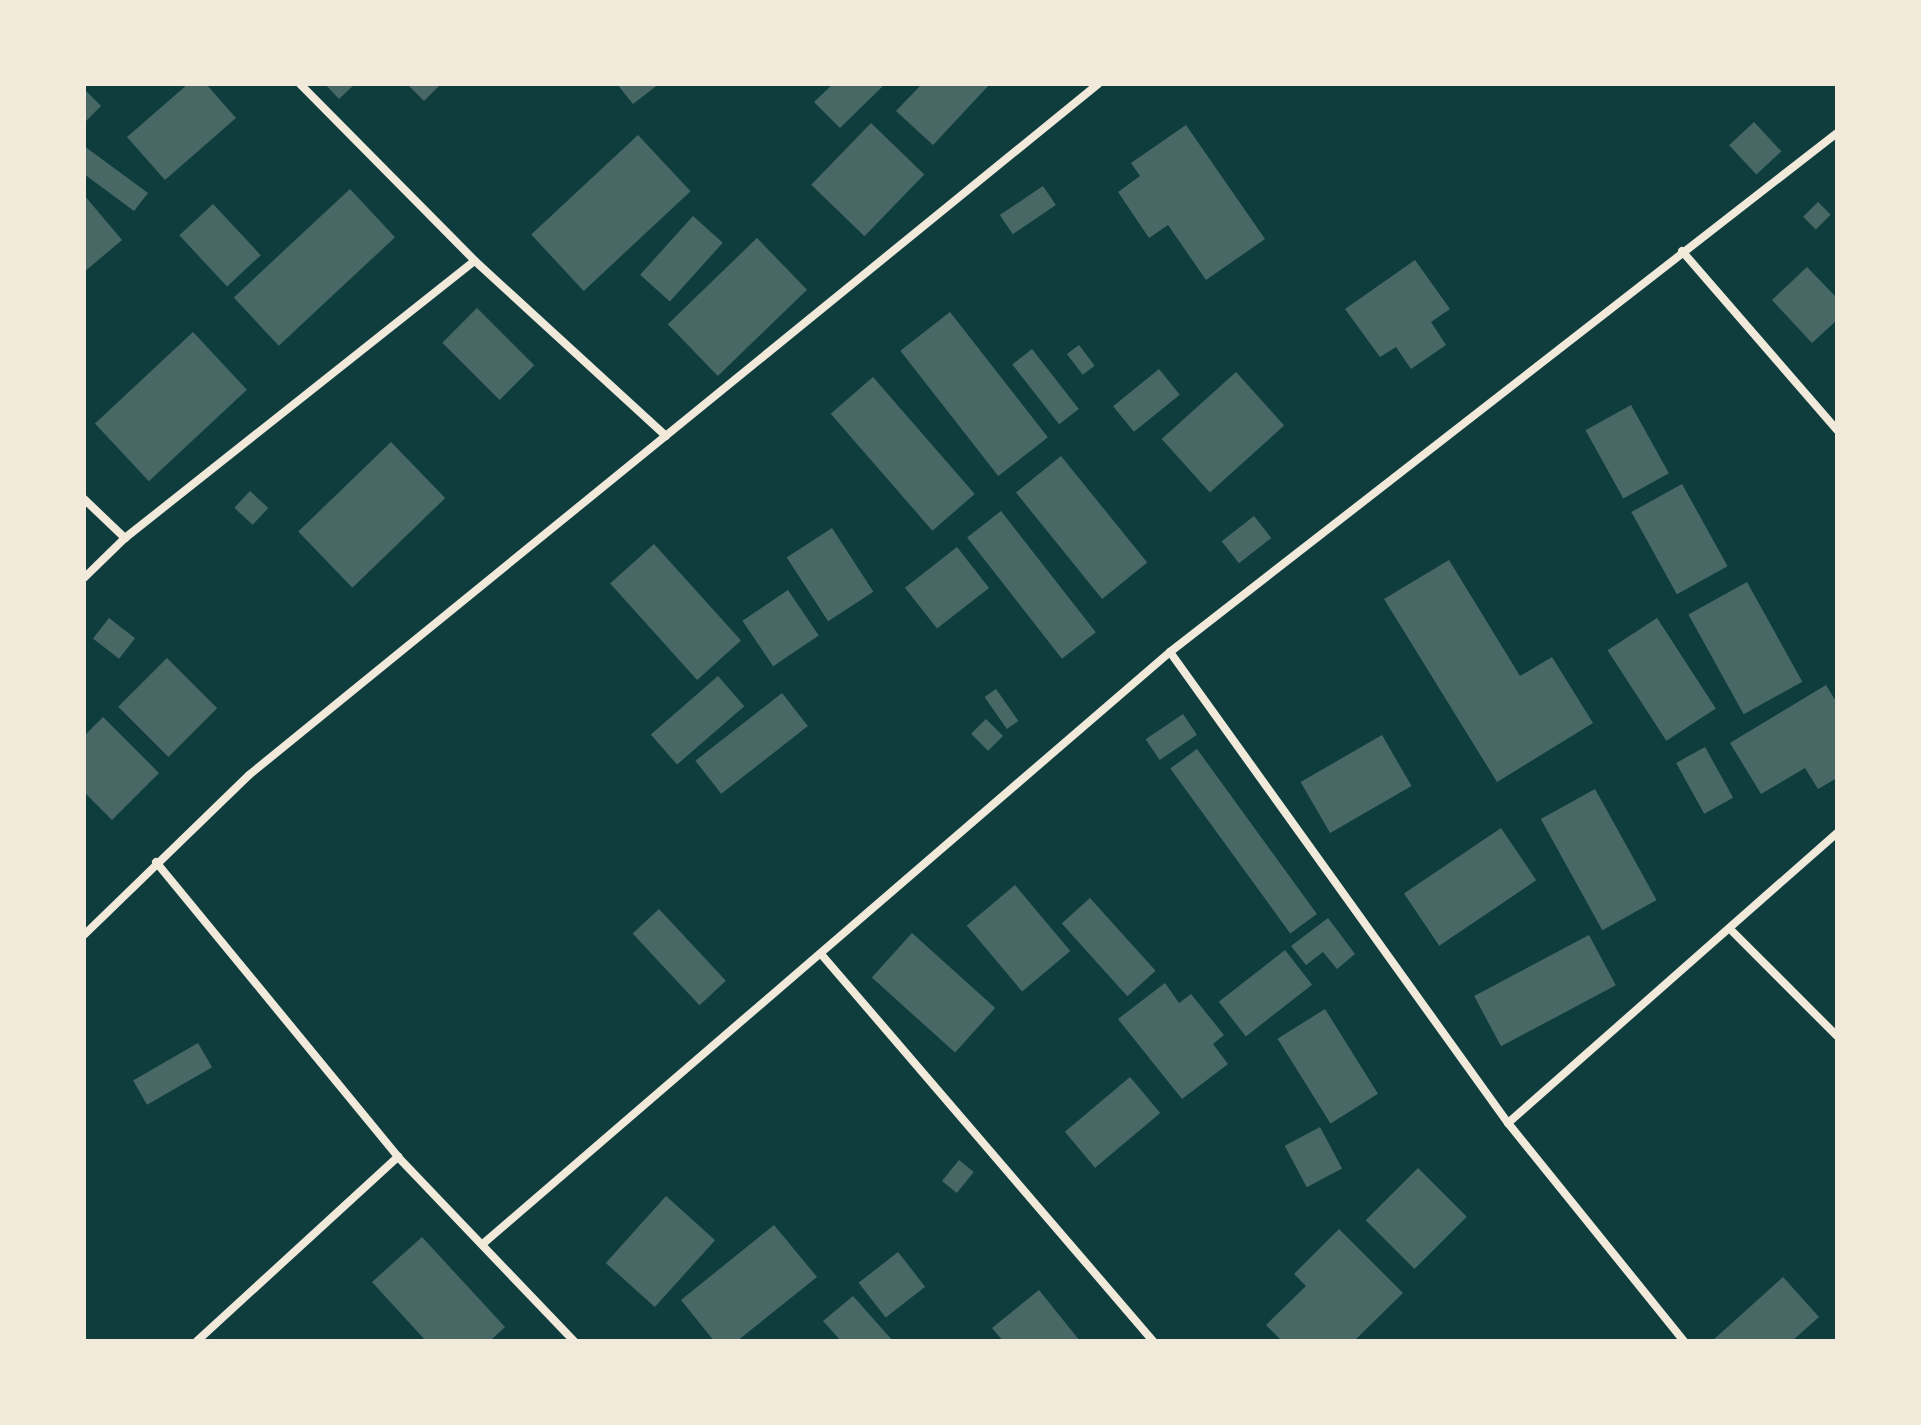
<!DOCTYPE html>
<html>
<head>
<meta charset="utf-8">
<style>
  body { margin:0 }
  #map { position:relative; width:1921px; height:1425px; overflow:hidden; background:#0f3d3e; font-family:Lato,sans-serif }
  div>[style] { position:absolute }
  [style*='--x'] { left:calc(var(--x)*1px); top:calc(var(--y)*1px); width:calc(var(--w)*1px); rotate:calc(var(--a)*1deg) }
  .building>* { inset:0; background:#486865; transform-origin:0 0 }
  .minor>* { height:8px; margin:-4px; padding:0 4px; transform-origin:4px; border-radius:4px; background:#f1e9da }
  span { translate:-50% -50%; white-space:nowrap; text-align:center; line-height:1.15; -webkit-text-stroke:6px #f1e9da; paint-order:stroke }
  .frame { position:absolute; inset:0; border:86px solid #f1e9da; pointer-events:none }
</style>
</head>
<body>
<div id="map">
  <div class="building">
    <i style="clip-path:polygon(188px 84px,206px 84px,236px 118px,165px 180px,127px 137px)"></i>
    <i style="clip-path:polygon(325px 84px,355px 84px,339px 99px)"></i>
    <i style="clip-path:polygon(407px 84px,441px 84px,424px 101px)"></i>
    <i style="clip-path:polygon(617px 84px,659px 84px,633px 104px)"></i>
    <i style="clip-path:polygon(833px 84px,885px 84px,840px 128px,814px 102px)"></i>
    <i style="clip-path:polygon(922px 84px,990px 84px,933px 145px,896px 111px)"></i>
    <i style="clip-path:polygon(84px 89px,101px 106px,84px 123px)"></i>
    <i style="left:1754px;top:122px;width:40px;height:34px;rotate:47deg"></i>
    <i style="left:871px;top:123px;width:74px;height:86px;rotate:44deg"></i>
    <i style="clip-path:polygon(1186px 125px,1265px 239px,1206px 280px,1168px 225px,1149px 238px,1118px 192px,1140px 176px,1131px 163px)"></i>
    <i style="left:638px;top:135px;width:77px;height:146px;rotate:47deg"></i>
    <i style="clip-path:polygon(84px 146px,148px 193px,134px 211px,84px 174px)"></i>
    <i style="left:1043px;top:186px;width:23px;height:52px;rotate:56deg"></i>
    <i style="left:350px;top:189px;width:66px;height:159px;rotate:47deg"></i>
    <i style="clip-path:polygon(84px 195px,122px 240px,84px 272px)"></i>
    <i style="left:1818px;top:202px;width:18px;height:21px;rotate:45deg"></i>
    <i style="left:213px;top:204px;width:70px;height:46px;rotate:47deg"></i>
    <i style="left:693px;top:216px;width:40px;height:79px;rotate:42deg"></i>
    <i style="left:757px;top:238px;width:72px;height:124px;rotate:46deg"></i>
    <i style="clip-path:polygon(1415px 260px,1450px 309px,1431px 322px,1446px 345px,1411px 369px,1396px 347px,1380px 357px,1345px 309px)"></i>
    <i style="clip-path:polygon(1807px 267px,1837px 298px,1837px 320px,1812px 343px,1772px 300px)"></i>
    <i style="left:477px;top:308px;width:81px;height:49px;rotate:45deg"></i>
    <i style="left:950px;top:312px;width:159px;height:63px;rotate:52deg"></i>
    <i style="left:193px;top:332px;width:79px;height:134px;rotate:47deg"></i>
    <i style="left:1079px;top:345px;width:26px;height:15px;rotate:53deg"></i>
    <i style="left:1032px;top:349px;width:76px;height:25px;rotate:52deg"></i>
    <i style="left:1159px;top:369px;width:33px;height:59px;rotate:51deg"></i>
    <i style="left:1236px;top:372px;width:72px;height:100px;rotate:48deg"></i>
    <i style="left:873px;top:377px;width:155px;height:56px;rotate:49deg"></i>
    <i style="left:1631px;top:405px;width:78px;height:52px;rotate:61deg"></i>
    <i style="left:391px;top:442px;width:78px;height:129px;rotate:46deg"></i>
    <i style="left:1061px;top:456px;width:137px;height:58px;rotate:51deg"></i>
    <i style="left:1682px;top:484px;width:94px;height:58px;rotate:61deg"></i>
    <i style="left:250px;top:491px;width:25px;height:23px;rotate:43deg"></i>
    <i style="left:1001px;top:511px;width:154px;height:43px;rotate:52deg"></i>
    <i style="left:1254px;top:516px;width:28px;height:41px;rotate:52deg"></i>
    <i style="left:832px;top:528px;width:76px;height:54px;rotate:57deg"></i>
    <i style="left:654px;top:544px;width:130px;height:59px;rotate:48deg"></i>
    <i style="left:957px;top:547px;width:52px;height:66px;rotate:52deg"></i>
    <i style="clip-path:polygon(1449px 560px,1520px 676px,1552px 657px,1593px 723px,1497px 782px,1384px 599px)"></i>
    <i style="left:1747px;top:582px;width:114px;height:67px;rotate:61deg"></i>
    <i style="left:788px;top:590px;width:55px;height:55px;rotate:56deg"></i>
    <i style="left:109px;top:618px;width:33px;height:26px;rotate:38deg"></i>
    <i style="left:1657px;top:618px;width:108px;height:59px;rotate:57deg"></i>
    <i style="left:167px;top:658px;width:71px;height:69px;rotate:45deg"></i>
    <i style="left:718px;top:676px;width:40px;height:89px;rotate:49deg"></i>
    <i style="clip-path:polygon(1826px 685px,1837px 703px,1837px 778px,1818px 789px,1805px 768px,1761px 794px,1730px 743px)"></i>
    <i style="left:996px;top:689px;width:39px;height:14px;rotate:55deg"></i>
    <i style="left:782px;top:693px;width:42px;height:110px;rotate:52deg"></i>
    <i style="left:1183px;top:714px;width:25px;height:45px;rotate:56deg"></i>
    <i style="clip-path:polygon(103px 717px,159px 773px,112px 820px,84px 792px,84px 736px)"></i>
    <i style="left:986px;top:719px;width:24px;height:21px;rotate:45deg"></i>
    <i style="left:1382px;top:735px;width:59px;height:94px;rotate:60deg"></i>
    <i style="left:1705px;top:747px;width:58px;height:33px;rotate:61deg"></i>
    <i style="left:1197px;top:749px;width:204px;height:33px;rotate:54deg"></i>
    <i style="left:1595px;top:789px;width:127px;height:62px;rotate:61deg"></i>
    <i style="left:1501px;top:828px;width:63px;height:117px;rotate:56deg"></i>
    <i style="left:1015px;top:885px;width:86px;height:63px;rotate:50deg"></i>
    <i style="left:1090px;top:898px;width:98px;height:38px;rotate:48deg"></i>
    <i style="left:659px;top:909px;width:98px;height:36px;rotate:47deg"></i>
    <i style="clip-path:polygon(1328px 918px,1355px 954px,1337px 969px,1323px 952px,1306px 965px,1291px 946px)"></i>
    <i style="left:912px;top:933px;width:112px;height:60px;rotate:42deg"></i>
    <i style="left:1589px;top:935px;width:57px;height:130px;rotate:62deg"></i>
    <i style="left:1285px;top:950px;width:44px;height:84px;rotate:52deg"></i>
    <i style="clip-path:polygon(1165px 983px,1179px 1003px,1191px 994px,1224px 1035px,1213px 1044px,1228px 1064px,1182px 1099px,1118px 1019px)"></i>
    <i style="left:1325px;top:1009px;width:100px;height:56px;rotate:58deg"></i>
    <i style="left:198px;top:1043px;width:28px;height:75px;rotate:60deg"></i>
    <i style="left:1130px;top:1077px;width:47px;height:85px;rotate:50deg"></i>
    <i style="left:1320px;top:1127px;width:47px;height:40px;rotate:62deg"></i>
    <i style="left:959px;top:1160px;width:19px;height:27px;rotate:39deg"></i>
    <i style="left:1418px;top:1168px;width:69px;height:74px;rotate:45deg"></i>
    <i style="left:666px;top:1196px;width:66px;height:90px;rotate:42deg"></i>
    <i style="clip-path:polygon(774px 1225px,817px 1277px,737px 1341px,714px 1341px,681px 1300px)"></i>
    <i style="clip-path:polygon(1339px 1229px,1403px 1293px,1354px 1341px,1282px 1341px,1266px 1325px,1306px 1286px,1294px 1274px)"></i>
    <i style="clip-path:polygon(422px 1237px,505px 1327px,490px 1341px,426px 1341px,372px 1282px)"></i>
    <i style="left:898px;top:1252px;width:44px;height:50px;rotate:52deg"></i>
    <i style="clip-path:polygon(1783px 1277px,1819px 1317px,1792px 1341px,1712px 1341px)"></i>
    <i style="clip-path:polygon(1039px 1290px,1080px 1341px,1003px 1341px,992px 1328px)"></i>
    <i style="clip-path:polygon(853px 1296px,893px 1341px,841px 1341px,823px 1321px)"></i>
  </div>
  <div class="minor">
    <i style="--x:300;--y:84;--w:249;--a:45.3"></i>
    <i style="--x:475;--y:261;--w:259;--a:42.5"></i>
    <i style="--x:1682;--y:251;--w:237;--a:49.1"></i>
    <i style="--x:84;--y:499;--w:57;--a:43.6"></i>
    <i style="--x:84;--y:578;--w:57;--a:-44.3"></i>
    <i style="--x:125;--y:538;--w:446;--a:-38.4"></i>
    <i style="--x:1170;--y:652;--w:580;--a:54.34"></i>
    <i style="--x:1508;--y:1123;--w:280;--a:51.1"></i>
    <i style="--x:156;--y:862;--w:382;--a:50.6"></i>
    <i style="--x:398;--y:1157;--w:255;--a:46.3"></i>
    <i style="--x:1733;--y:932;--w:147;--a:45"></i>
    <i style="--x:84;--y:935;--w:230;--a:-44.1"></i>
    <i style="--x:249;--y:775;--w:1095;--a:-39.14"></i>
    <i style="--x:821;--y:954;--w:510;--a:49.37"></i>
    <i style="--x:1508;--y:1123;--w:439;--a:-41.4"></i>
    <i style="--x:485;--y:1242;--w:904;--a:-40.74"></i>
    <i style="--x:1170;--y:652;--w:845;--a:-37.89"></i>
    <i style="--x:197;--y:1341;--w:273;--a:-42.5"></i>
  </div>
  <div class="frame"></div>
</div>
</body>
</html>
